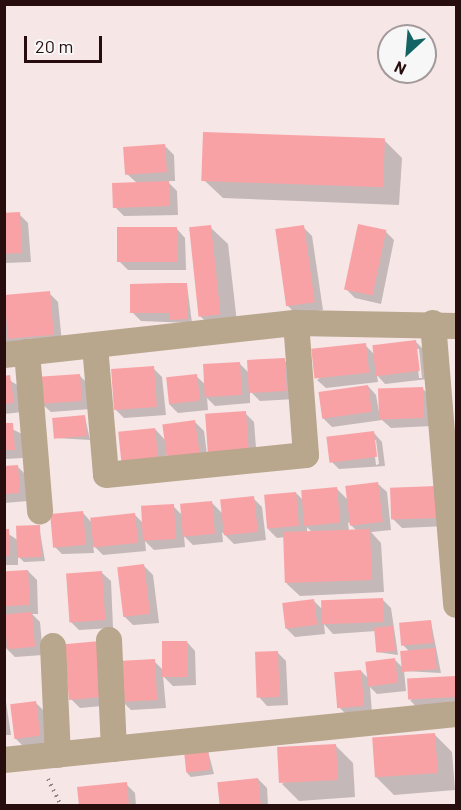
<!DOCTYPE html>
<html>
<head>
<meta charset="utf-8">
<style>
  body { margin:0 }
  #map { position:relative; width:461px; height:810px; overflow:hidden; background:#f6e6e6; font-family:Barlow,sans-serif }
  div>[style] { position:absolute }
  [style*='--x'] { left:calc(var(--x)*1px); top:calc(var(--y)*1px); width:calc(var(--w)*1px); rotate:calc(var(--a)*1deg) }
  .shadow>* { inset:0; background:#0003 }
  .building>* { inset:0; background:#f9a2a6; transform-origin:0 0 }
  .path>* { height:4px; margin-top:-2px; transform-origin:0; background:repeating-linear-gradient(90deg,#978283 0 1.5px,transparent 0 6px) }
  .minor>* { height:26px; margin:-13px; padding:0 13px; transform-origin:13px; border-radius:13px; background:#b8a68d }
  span { translate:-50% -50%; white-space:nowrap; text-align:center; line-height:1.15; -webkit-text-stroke:6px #f7f7f7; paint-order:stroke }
  .frame { position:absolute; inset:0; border:6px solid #280d0f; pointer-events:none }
  .north { position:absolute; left:377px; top:24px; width:60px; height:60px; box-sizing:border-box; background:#f7f7f7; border:2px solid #a4999a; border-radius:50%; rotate:206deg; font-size:16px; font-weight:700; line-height:24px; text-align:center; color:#280d0f }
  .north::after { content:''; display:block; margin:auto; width:21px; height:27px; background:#146465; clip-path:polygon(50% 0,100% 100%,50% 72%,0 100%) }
  .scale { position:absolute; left:24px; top:36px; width:78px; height:27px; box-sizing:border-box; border:3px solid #280d0f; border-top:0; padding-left:8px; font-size:18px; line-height:21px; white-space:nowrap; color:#280d0f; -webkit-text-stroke:4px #f7f7f7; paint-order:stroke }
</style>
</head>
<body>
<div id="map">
  <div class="shadow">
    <i style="clip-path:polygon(384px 140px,402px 158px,399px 205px,223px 198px,205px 181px)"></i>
    <i style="clip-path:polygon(165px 146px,174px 155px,175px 181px,167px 181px,177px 191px,178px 215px,124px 216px,115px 207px,137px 183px,127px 174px)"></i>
    <i style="clip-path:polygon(19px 214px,28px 223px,31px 262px,4px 263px,4px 215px)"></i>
    <i style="clip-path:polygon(210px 227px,228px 244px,238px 331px,218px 333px,200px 316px)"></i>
    <i style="clip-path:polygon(303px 227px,312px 236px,323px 310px,296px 314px,287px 305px)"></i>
    <i style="clip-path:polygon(177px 229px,185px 238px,186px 270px,128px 270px,119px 261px)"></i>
    <i style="clip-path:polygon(385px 231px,394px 240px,381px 304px,355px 298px,346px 289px)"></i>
    <i style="clip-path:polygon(187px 285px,192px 323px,141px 321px,132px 312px)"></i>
    <i style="clip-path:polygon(49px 293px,58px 302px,62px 343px,4px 349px,4px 297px)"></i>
    <i style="clip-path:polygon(evenodd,416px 342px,425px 351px,428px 379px,385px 384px,377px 375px,378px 382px,326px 388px,317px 380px,365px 345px,374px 354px,416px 342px,416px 349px,419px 349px,422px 378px,419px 378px,416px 349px)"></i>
    <i style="clip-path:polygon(284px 360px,293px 369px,295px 399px,260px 401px,250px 391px,250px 403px,215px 406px,207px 398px,208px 410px,178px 413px,169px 404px,196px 376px,206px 385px,239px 363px,249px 373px)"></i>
    <i style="clip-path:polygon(153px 368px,162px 377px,166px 415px,124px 418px,116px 410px)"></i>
    <i style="clip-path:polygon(79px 375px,88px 384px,90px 409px,51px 412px,42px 404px)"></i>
    <i style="clip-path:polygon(4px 377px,19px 386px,22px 412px,4px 414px)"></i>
    <i style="clip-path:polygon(368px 386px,376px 395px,379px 412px,422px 388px,431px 397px,432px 426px,391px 428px,382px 420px,332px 427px,323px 418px)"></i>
    <i style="clip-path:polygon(245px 413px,254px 422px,257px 461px,210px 454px)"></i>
    <i style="clip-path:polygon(85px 417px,90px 440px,56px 438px)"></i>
    <i style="clip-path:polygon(195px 422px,204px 431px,208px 462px,167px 448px,166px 468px,131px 471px,155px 429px,166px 441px)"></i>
    <i style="clip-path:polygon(4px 425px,22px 434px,23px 458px,4px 459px)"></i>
    <i style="clip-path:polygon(evenodd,374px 433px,382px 442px,385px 466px,339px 469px,330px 460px,374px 433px,373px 440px,376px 440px,379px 464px,376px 465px,373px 440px)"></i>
    <i style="clip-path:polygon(17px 466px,26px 475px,28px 501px,4px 503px,4px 467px)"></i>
    <i style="clip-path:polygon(evenodd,378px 484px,387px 492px,391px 530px,371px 532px,381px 543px,384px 592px,300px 596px,287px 584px,285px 537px,277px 538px,268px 529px,296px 493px,304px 501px,337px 489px,348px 500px,378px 484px,348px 522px,357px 531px,349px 532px,348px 522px,378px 484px,307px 527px,313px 533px,307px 534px,307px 527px)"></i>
    <i style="clip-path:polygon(437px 488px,447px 526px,402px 528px,393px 519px)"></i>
    <i style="clip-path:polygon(253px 498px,262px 507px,266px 540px,234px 544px,222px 532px,223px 542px,193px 545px,184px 536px,185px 547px,154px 550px,145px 541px,146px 551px,103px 555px,93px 545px,94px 553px,62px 554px,53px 545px,83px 513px,92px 523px,134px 514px,144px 524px,173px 506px,182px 515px,211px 502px,223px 514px)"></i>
    <i style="clip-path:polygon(39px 526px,45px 561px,24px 562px,18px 556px,18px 565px,4px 565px,4px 531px,19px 541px)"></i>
    <i style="clip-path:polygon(144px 566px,153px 575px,159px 623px,133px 625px,124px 616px)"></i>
    <i style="clip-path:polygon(28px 571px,37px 580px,38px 614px,32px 614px,40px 622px,43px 655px,15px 657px,6px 648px,4px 572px)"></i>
    <i style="clip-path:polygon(102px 573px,111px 581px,113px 628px,79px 630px,70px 621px)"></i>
    <i style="clip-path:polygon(382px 599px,391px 608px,398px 655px,377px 652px,376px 631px,333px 634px,324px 624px,325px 634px,295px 637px,286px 628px,313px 600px,324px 611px)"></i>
    <i style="clip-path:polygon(431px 622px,441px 673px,404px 671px,406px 691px,377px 694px,370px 687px,372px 714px,348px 716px,339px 707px,361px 671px,368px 678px,395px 660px,403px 668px,409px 651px,402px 644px)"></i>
    <i style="clip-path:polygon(187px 642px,195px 651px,196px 685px,173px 686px,163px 676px,166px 708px,131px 710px,122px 701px,154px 661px,164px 671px)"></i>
    <i style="clip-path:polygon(66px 645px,113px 705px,80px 708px,71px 699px)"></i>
    <i style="clip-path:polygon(277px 652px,286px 661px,288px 705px,267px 706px,259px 697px)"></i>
    <i style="clip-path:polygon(455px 678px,456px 706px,418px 709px,410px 700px)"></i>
    <i style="clip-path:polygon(4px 689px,11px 735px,4px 735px)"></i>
    <i style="clip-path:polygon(36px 703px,45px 712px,48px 745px,24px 747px,15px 738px)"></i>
    <i style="clip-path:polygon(434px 734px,452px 752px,455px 790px,394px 795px,376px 777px)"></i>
    <i style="clip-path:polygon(335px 745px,353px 763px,355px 797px,299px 801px,282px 784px)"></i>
    <i style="clip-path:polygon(208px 751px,214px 774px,191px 777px,187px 773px)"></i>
    <i style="clip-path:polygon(258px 779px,267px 788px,268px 806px,221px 806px)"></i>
    <i style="clip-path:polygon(126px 784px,135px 793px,136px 806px,81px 806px)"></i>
  </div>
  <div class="building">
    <i style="left:203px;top:132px;width:182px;height:49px;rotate:2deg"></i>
    <i style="left:165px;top:144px;width:28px;height:42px;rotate:86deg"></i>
    <i style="left:169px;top:181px;width:25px;height:57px;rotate:88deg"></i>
    <i style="left:20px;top:212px;width:41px;height:16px;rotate:87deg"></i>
    <i style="left:358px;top:224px;width:29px;height:67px;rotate:12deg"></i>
    <i style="left:211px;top:225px;width:90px;height:22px;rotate:84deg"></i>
    <i style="left:304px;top:225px;width:78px;height:29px;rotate:82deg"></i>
    <i style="left:117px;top:227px;width:60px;height:35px"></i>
    <i style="clip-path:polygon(169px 283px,187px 283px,188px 319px,169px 320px,169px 313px,130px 313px,130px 284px)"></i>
    <i style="left:50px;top:291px;width:44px;height:46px;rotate:85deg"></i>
    <i style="left:416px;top:340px;width:31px;height:44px;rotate:83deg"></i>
    <i style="left:366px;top:343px;width:30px;height:55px;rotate:84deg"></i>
    <i style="left:285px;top:358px;width:33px;height:38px;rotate:87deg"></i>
    <i style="left:240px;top:362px;width:33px;height:37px;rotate:87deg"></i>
    <i style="left:154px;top:366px;width:41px;height:43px;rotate:86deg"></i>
    <i style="left:80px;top:374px;width:27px;height:41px;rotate:86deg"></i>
    <i style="left:197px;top:374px;width:27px;height:31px;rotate:84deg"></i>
    <i style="clip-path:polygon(10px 375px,14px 403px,4px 404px,4px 376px)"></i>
    <i style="left:368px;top:385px;width:27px;height:50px;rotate:82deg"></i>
    <i style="left:423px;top:387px;width:31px;height:45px;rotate:88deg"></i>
    <i style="left:246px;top:411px;width:41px;height:41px;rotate:86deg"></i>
    <i style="left:85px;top:415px;width:21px;height:33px;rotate:85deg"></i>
    <i style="left:195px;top:420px;width:34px;height:33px;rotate:82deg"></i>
    <i style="clip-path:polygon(4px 423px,13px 423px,15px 450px,4px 450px)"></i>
    <i style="left:155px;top:428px;width:31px;height:37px;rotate:84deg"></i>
    <i style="left:374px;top:431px;width:26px;height:48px;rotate:83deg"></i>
    <i style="left:18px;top:465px;width:28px;height:14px;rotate:86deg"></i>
    <i style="left:378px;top:482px;width:40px;height:33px;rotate:83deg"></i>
    <i style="left:437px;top:486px;width:32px;height:47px;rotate:88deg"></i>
    <i style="left:337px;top:487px;width:36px;height:36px;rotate:85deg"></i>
    <i style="left:296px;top:492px;width:34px;height:32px;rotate:85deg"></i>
    <i style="left:254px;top:496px;width:36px;height:34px;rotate:84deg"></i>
    <i style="left:212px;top:501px;width:33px;height:32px;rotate:85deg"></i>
    <i style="left:174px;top:504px;width:35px;height:33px;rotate:87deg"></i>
    <i style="left:83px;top:511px;width:34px;height:33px;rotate:85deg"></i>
    <i style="left:135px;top:513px;width:30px;height:45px;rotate:84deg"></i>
    <i style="left:40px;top:525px;width:32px;height:24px;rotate:88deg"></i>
    <i style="clip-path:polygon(4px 529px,9px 529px,10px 556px,4px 556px)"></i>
    <i style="left:370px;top:529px;width:51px;height:87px;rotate:88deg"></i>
    <i style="left:144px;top:564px;width:50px;height:27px;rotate:83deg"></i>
    <i style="left:28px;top:570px;width:35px;height:24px;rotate:87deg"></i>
    <i style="left:102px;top:571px;width:49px;height:36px;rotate:86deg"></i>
    <i style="left:383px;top:598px;width:24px;height:62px;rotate:88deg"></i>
    <i style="left:314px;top:599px;width:26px;height:32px;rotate:83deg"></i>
    <i style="left:32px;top:612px;width:35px;height:28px;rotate:85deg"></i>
    <i style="left:431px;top:620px;width:23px;height:32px;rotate:85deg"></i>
    <i style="left:393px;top:626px;width:25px;height:19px;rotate:85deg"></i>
    <i style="left:100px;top:641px;width:56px;height:36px;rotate:85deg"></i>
    <i style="left:162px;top:641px;width:25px;height:36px"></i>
    <i style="left:435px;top:648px;width:21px;height:35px;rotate:85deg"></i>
    <i style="left:278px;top:651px;width:46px;height:23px;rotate:88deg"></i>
    <i style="left:395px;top:658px;width:25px;height:30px;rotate:83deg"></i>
    <i style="left:155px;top:659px;width:41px;height:37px;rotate:87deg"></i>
    <i style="left:361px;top:670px;width:36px;height:27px;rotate:85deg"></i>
    <i style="left:455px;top:676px;width:21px;height:48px;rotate:87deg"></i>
    <i style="left:36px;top:701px;width:35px;height:26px;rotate:83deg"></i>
    <i style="left:435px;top:733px;width:40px;height:63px;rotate:86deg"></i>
    <i style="left:336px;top:744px;width:36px;height:59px;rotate:87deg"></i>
    <i style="left:208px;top:750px;width:20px;height:24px;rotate:84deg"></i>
    <i style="left:258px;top:778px;width:28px;height:41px;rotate:84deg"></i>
    <i style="clip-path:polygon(127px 782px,129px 806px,79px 806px,77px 787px)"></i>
  </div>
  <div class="path">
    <i style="--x:48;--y:779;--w:30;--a:64"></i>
  </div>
  <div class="minor">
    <i style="--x:433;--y:323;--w:283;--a:85.3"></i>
    <i style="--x:95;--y:346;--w:129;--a:85.1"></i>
    <i style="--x:106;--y:475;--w:201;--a:-5.7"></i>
    <i style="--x:306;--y:455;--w:132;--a:-94.3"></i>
    <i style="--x:27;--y:352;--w:160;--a:85.3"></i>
    <i style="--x:4;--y:355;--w:294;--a:-6.3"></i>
    <i style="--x:296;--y:323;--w:160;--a:1.1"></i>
    <i style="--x:109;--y:640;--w:109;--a:87.4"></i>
    <i style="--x:53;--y:646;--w:109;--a:87.4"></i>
    <i style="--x:4;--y:760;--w:454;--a:-5.8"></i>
  </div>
  <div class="frame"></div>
  <div class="north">N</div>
  <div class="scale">20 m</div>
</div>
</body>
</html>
